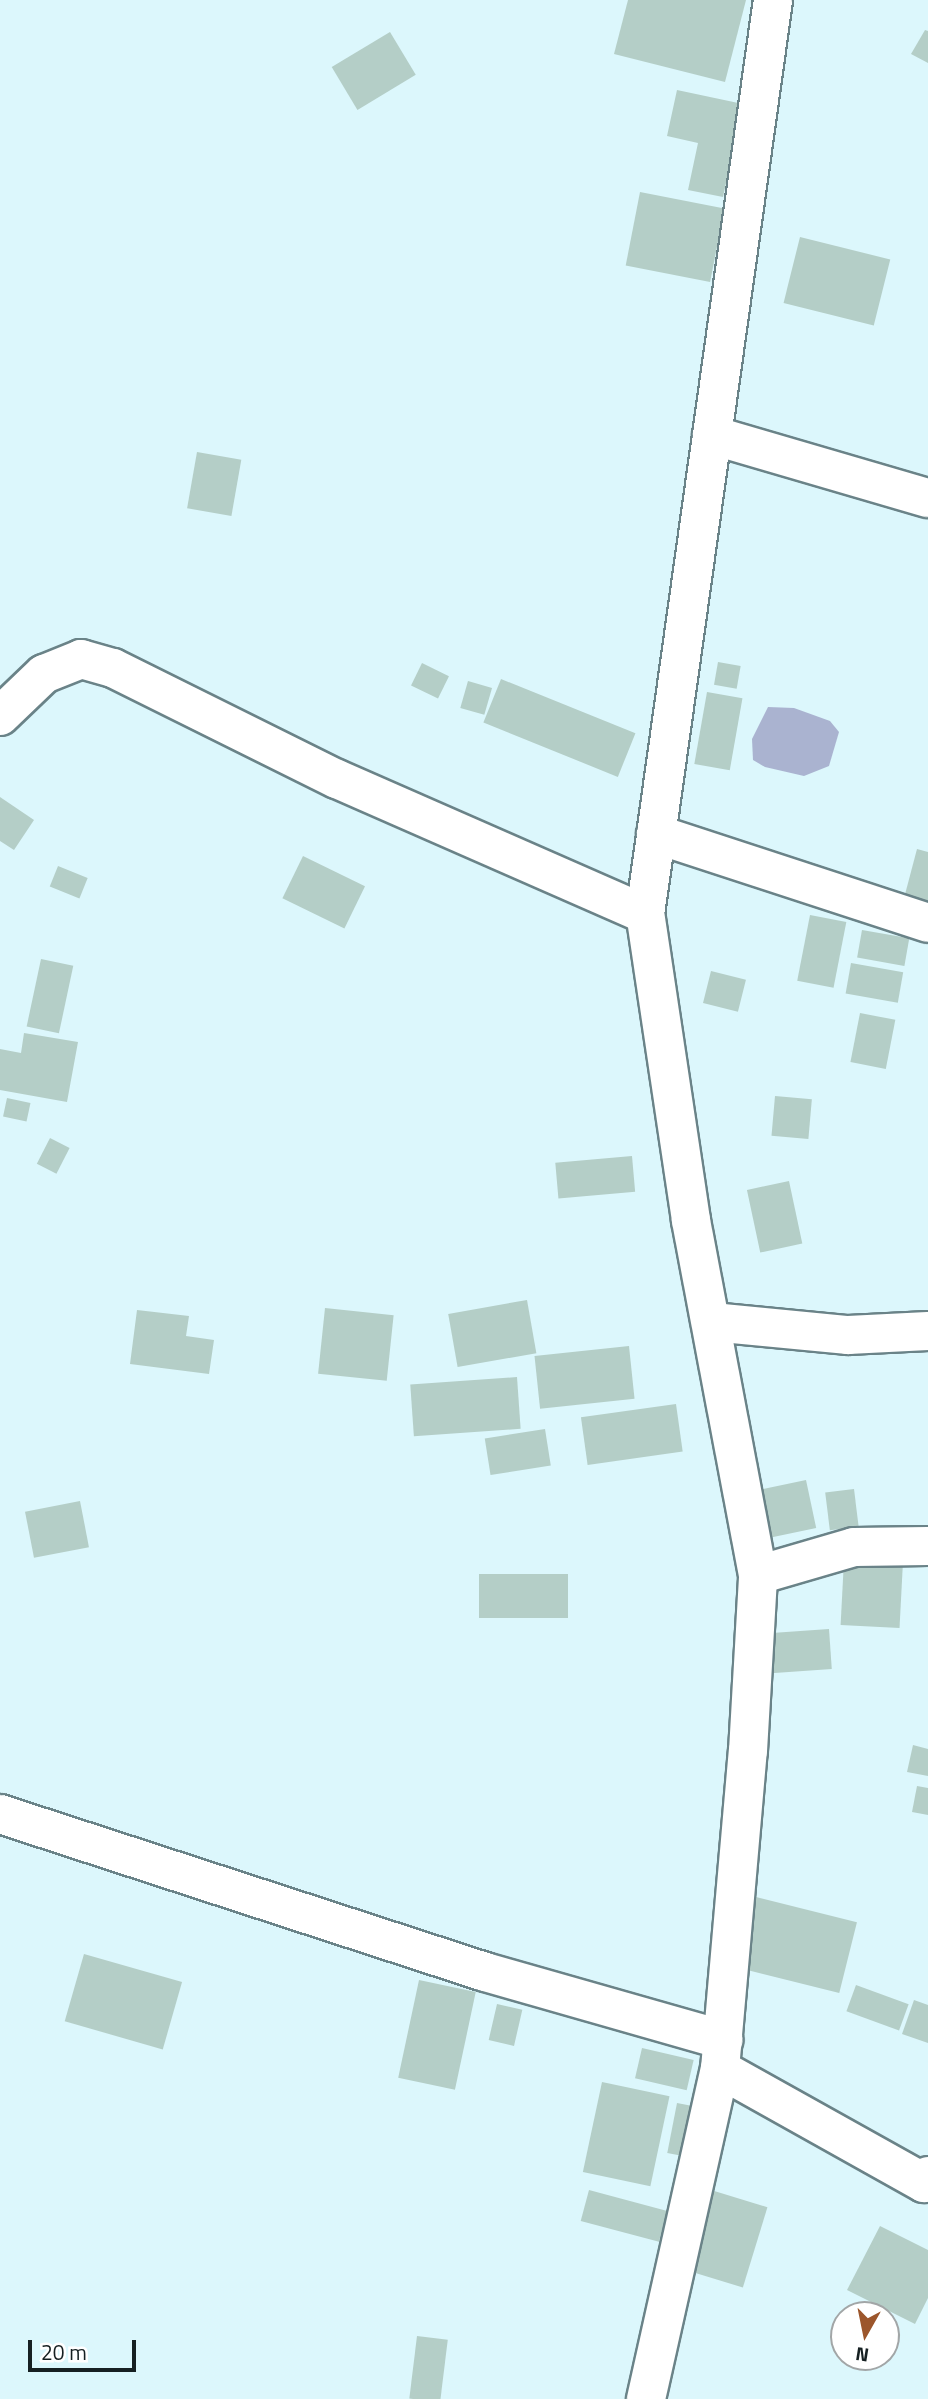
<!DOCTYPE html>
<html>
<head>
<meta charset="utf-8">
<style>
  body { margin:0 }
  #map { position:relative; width:928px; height:2399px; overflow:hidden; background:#dcf7fc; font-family:"Titillium Web",sans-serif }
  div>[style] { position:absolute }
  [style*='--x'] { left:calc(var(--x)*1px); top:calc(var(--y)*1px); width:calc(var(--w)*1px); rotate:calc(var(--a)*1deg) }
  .water>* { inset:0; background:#aab3d0 }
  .building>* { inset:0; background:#b4cec7; transform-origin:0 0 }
  .roads { filter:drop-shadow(2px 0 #6a8388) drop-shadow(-2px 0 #6a8388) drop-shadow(0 2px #6a8388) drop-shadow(0 -2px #6a8388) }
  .street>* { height:38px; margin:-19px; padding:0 19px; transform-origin:19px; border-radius:19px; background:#fff }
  span { translate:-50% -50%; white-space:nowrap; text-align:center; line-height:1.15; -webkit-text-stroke:5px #fff; paint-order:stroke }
  .north { position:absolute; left:830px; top:2301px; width:70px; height:70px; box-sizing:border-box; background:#fff; border:2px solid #a2a6a7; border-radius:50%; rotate:189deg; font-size:19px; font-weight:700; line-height:28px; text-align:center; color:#162022 }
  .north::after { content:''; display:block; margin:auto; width:24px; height:32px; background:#9c562c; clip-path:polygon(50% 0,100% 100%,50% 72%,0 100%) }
  .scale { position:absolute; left:28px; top:2340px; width:108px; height:32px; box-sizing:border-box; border:4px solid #162022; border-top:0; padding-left:9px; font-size:21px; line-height:24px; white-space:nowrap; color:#162022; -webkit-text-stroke:5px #fff; paint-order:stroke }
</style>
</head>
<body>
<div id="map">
  <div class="water">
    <i style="clip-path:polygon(768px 707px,794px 708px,830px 721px,839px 732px,829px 766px,804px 776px,765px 767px,753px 760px,752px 739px)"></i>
  </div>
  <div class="building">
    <i style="clip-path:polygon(628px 0,746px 0,725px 82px,614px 54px)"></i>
    <i style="clip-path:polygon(925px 30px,928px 31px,928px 63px,911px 54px)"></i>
    <i style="left:390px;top:32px;width:50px;height:68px;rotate:59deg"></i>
    <i style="clip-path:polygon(677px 90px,743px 104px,723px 197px,688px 190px,698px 143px,667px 136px)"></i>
    <i style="left:640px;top:192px;width:86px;height:75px;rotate:11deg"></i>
    <i style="left:800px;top:237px;width:93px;height:68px;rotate:14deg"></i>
    <i style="left:197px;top:452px;width:45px;height:57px;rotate:10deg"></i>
    <i style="left:718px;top:662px;width:23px;height:23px;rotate:10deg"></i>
    <i style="left:422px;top:663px;width:30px;height:25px;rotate:26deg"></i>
    <i style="left:501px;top:679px;width:145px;height:47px;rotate:22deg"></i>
    <i style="left:468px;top:681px;width:25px;height:28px;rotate:16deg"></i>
    <i style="left:707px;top:692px;width:36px;height:73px;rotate:10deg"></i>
    <i style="clip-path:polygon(0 797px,34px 820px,14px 850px,0 841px)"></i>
    <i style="clip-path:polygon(917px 849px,928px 852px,928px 908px,903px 902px)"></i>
    <i style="left:303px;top:856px;width:69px;height:47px;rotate:26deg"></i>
    <i style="left:58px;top:866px;width:32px;height:22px;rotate:22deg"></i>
    <i style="left:810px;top:915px;width:37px;height:67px;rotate:11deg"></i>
    <i style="left:862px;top:930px;width:48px;height:28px;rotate:10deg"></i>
    <i style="left:41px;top:959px;width:33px;height:69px;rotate:12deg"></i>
    <i style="left:851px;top:963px;width:53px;height:31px;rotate:10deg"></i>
    <i style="left:711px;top:971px;width:36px;height:33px;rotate:14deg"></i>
    <i style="left:860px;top:1013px;width:36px;height:50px;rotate:11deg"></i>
    <i style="clip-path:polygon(24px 1033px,78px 1042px,67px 1102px,0 1090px,0 1049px,21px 1053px)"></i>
    <i style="left:775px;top:1096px;width:37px;height:40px;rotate:5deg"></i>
    <i style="left:7px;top:1098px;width:24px;height:19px;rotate:12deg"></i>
    <i style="left:50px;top:1138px;width:22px;height:29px;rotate:27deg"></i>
    <i style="left:632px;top:1156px;width:36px;height:77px;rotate:85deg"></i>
    <i style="left:789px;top:1181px;width:64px;height:43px;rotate:78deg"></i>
    <i style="left:527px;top:1300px;width:54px;height:80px;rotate:80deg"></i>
    <i style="left:325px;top:1308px;width:69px;height:66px;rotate:6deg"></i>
    <i style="clip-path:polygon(137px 1310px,189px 1316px,186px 1336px,214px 1340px,209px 1374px,130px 1364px)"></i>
    <i style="left:629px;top:1346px;width:53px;height:95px;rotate:84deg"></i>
    <i style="left:517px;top:1377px;width:52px;height:107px;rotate:86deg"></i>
    <i style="left:676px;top:1404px;width:48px;height:96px;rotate:82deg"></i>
    <i style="left:545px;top:1429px;width:37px;height:61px;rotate:81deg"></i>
    <i style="left:806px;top:1480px;width:49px;height:50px;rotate:78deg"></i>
    <i style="left:854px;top:1489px;width:38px;height:29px;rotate:83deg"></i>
    <i style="left:80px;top:1501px;width:47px;height:56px;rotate:79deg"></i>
    <i style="left:844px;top:1560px;width:59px;height:65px;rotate:3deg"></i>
    <i style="left:568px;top:1574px;width:44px;height:89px;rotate:90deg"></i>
    <i style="left:829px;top:1629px;width:40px;height:61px;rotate:86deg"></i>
    <i style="clip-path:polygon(913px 1745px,928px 1749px,928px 1776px,907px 1772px)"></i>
    <i style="clip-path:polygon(917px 1786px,928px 1788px,928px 1815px,912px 1812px)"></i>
    <i style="left:756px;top:1897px;width:104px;height:73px;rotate:14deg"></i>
    <i style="left:84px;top:1954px;width:102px;height:70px;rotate:16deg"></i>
    <i style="left:419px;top:1980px;width:58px;height:100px;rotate:12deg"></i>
    <i style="left:856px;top:1985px;width:56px;height:28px;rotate:20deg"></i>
    <i style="clip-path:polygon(914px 2000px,928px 2005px,928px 2043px,902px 2034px)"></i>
    <i style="left:497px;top:2004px;width:26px;height:37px;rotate:13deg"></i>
    <i style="left:642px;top:2048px;width:53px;height:31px;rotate:13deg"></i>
    <i style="left:602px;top:2082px;width:69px;height:92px;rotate:12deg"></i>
    <i style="left:677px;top:2103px;width:25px;height:51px;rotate:11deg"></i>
    <i style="left:589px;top:2190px;width:81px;height:32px;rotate:15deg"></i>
    <i style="left:711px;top:2190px;width:59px;height:84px;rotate:17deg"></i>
    <i style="clip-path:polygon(880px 2226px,928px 2250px,928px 2298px,915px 2324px,847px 2290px)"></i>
    <i style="left:417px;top:2336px;width:31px;height:63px;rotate:7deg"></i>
  </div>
  <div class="roads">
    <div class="street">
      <i style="--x:712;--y:435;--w:225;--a:16.3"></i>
      <i style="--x:0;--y:716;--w:61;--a:-43.7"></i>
      <i style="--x:44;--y:674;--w:40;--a:-22"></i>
      <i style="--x:81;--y:659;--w:33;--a:16"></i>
      <i style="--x:113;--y:668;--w:250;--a:26.4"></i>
      <i style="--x:337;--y:779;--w:336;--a:23.7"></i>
      <i style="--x:656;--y:834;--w:286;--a:18.1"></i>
      <i style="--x:712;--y:1322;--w:137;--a:5.5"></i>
      <i style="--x:848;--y:1335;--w:80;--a:-2.9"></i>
      <i style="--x:758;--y:1575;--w:100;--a:-16.3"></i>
      <i style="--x:854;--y:1547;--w:74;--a:-0.8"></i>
      <i style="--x:0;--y:1814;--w:510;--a:18.04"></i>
      <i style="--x:485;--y:1972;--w:248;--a:15.9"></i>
      <i style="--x:720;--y:2069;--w:234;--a:29.2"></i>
      <i style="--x:924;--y:2183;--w:8;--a:-60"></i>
      <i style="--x:646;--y:2399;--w:338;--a:-77.4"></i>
      <i style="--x:720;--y:2069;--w:319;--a:-85"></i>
      <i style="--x:748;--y:1751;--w:176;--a:-86.7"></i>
      <i style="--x:758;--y:1575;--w:361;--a:-100.7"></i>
      <i style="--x:691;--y:1220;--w:309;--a:-98.5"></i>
      <i style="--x:645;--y:914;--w:923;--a:-82.03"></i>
    </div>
  </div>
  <div class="north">N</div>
  <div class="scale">20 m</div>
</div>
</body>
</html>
